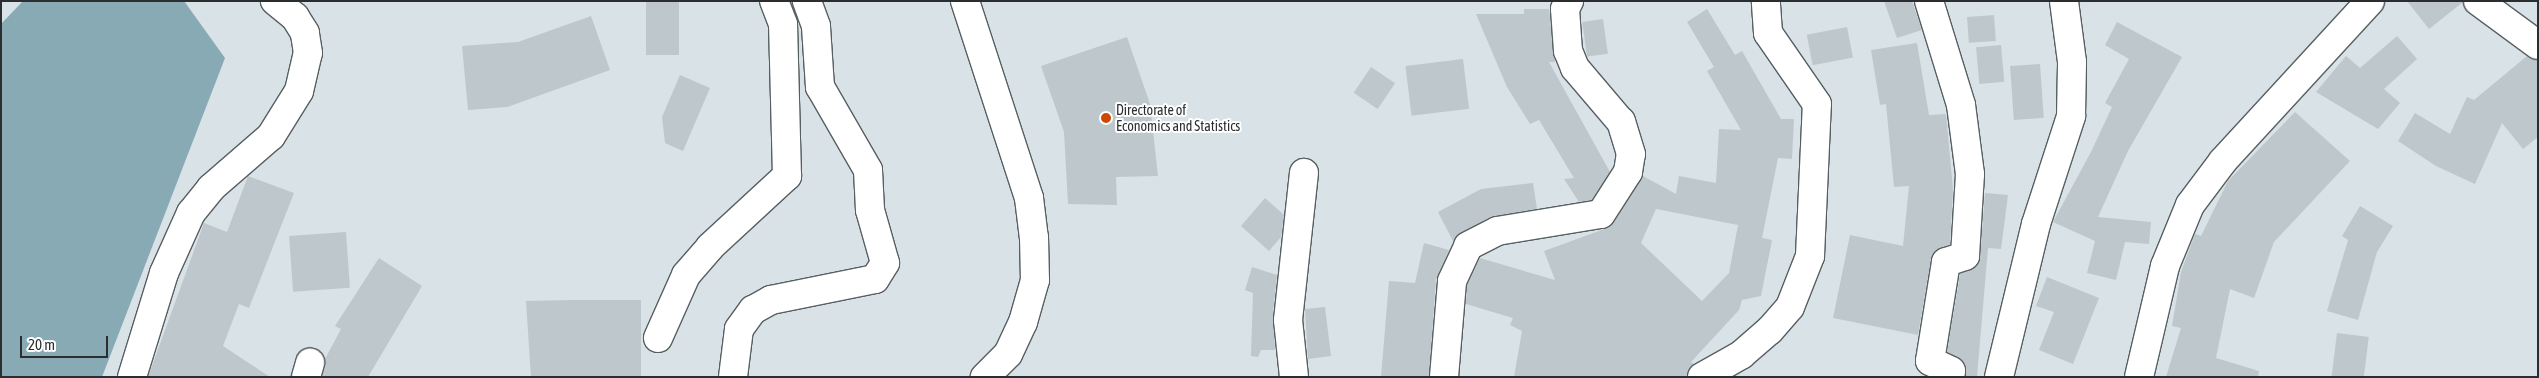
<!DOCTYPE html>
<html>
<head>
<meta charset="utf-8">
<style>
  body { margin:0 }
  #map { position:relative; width:2539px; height:378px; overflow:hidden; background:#d9e2e6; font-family:"Asap Condensed",sans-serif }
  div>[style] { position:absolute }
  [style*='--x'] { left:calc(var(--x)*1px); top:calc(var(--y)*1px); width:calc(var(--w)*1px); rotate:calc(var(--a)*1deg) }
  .forest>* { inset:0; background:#88aab5 }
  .building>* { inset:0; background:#bec7cb; transform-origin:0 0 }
  .roads { filter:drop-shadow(1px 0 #575f62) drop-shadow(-1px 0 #575f62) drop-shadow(0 1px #575f62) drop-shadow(0 -1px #575f62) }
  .street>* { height:28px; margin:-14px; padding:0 14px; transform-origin:14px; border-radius:14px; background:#fff }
  .secondary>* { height:28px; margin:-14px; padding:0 14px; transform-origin:14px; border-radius:14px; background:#fff }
  .dots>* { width:14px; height:14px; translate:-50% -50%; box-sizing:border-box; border:2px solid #fff; border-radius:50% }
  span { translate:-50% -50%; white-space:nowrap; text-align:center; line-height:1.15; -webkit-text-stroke:4px #fff; paint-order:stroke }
  .poi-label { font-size:14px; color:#2b2e30 }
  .left { translate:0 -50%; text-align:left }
  .frame { position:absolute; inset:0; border:2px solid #2b2e30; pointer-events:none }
  .scale { position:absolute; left:20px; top:336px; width:88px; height:22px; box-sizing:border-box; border:2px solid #2b2e30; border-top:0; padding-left:6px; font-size:15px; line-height:18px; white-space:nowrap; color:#2b2e30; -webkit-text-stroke:4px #fff; paint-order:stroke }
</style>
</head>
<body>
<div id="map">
  <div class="forest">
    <i style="clip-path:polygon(23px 1px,184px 1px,225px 58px,102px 377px,1px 377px,1px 24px)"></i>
  </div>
  <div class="building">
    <i style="left:646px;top:1px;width:33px;height:54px"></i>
    <i style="clip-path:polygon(1884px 1px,1912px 1px,1922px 30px,1897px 38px)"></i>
    <i style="clip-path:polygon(2407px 1px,2463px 1px,2463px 2px,2429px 29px)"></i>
    <i style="clip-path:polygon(1524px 9px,1549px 9px,1555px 62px,1549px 62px,1610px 172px,1592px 200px,1579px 202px,1564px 179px,1574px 178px,1539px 120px,1530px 124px,1507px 87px,1476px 14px,1524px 14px)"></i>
    <i style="clip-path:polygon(evenodd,1707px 9px,1735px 55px,1742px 51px,1781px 119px,1794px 119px,1792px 159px,1778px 158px,1762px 238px,1772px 240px,1761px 296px,1742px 300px,1739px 310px,1691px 362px,1694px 364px,1686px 377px,1514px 377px,1522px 331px,1510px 325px,1513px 318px,1466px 304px,1467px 285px,1480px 258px,1555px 280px,1544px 251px,1610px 227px,1643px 176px,1676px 194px,1679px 176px,1716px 183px,1719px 129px,1741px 130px,1707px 71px,1714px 67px,1687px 22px,1707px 9px,1656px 209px,1738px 225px,1729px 273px,1702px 301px,1641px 243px,1656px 209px)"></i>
    <i style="left:1994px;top:15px;width:26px;height:27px;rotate:86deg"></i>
    <i style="clip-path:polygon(591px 16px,610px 70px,507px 107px,468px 110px,462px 46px,518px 42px)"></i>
    <i style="left:1603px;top:19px;width:35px;height:21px;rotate:82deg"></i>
    <i style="clip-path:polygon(2117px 22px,2182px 57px,2128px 151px,2098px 217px,2151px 222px,2149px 244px,2125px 242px,2116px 280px,2087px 273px,2095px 241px,2053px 222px,2091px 152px,2112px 107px,2105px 103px,2129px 59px,2105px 45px)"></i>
    <i style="left:1847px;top:27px;width:31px;height:41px;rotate:79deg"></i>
    <i style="clip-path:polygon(2397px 36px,2417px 59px,2384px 89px,2400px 103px,2378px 129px,2316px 92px,2346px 56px,2360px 68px)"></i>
    <i style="clip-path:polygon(1127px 37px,1150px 104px,1158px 176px,1116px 177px,1117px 205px,1068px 204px,1064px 132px,1041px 66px)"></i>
    <i style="clip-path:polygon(1917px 43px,1929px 115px,1946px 114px,1953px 189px,1950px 244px,1935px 251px,1931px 259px,1918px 335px,1833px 318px,1850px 235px,1903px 246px,1909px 186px,1894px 187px,1886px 104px,1880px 105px,1871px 50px)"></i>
    <i style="left:2001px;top:45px;width:37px;height:25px;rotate:85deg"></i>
    <i style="clip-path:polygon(2527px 56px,2538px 60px,2538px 137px,2523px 149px,2502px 123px,2475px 184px,2436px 166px,2398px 141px,2415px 113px,2450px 134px,2467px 97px,2474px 100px)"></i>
    <i style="left:1463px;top:59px;width:50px;height:58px;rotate:83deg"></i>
    <i style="left:2040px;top:64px;width:54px;height:30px;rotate:86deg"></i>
    <i style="left:1371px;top:67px;width:29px;height:31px;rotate:34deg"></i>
    <i style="clip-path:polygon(680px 75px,710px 88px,683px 151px,665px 143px,662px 117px)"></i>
    <i style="clip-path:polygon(2295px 112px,2350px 161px,2274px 242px,2254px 298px,2230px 289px,2216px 358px,2259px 371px,2258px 377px,2166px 377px,2181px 328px,2172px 326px,2181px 272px,2195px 234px,2201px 236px,2228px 181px)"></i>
    <i style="clip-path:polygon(248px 176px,294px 193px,249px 308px,239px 304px,223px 346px,270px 377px,148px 377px,204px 223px,227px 232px)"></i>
    <i style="clip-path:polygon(1533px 183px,1537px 209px,1490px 217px,1453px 241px,1438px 212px,1481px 189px)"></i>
    <i style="clip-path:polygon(1985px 193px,2008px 195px,2001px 249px,1988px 248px,1977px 377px,1966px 377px,1964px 363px,1947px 352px,1960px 274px,1977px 266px,1980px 258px)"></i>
    <i style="clip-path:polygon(1265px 198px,1284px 215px,1281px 237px,1269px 251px,1241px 226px)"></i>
    <i style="clip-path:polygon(2360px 206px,2393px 226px,2377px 252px,2358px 320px,2327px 311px,2348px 240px,2342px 236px)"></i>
    <i style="left:346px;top:232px;width:56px;height:57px;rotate:86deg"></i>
    <i style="clip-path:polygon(1424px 243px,1449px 250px,1436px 280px,1429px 377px,1381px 377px,1389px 281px,1415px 283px)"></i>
    <i style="clip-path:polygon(379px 258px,422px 286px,368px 377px,322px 377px,325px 359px,341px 329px,335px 326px)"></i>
    <i style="clip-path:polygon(1252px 267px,1277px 275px,1273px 312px,1275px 350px,1261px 350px,1258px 357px,1251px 356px,1253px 293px,1245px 290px)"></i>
    <i style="clip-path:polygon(2047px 277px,2099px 298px,2073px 364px,2039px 350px,2054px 312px,2036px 306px)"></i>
    <i style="clip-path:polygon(572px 300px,641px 300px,641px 377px,531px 377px,526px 301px)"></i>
    <i style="clip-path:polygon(1325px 307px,1331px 356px,1308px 359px,1305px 309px)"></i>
    <i style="left:2337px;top:333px;width:32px;height:44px;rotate:7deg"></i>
  </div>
  <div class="roads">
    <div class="street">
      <i style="--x:1929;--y:1;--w:109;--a:72.9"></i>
      <i style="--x:1961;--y:105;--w:70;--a:82.6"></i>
      <i style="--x:1970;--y:174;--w:82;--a:93.5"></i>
      <i style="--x:1965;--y:256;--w:20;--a:162"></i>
      <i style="--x:1946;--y:262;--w:100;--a:99.2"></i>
      <i style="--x:1930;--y:361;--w:23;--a:25"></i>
      <i style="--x:1951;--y:371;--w:6;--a:99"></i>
      <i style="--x:2478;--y:1;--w:74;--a:36.3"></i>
      <i style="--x:658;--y:338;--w:69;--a:-66"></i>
      <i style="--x:686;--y:275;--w:37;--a:-49"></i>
      <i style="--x:710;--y:247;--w:105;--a:-42.7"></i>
      <i style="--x:787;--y:176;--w:152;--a:-91.5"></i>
      <i style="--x:783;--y:24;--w:25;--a:-111"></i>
      <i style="--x:132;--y:377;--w:109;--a:-72.9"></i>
      <i style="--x:164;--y:273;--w:66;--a:-65.8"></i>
      <i style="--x:191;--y:213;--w:32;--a:-51"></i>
      <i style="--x:211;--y:188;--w:79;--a:-40.9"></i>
      <i style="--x:271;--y:136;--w:53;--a:-58.1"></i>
      <i style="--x:299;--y:91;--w:39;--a:-77"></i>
      <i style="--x:308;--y:53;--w:20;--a:-99"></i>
      <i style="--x:305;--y:33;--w:19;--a:-122"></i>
      <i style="--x:295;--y:17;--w:26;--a:-141"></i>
      <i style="--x:306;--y:377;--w:15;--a:-74"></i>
      <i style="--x:733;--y:377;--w:48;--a:-82.9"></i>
      <i style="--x:739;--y:329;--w:24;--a:-54"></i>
      <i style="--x:753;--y:310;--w:21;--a:-29"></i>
      <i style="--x:771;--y:300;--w:106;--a:-11.4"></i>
      <i style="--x:875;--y:279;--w:19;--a:-58"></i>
      <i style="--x:885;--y:263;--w:55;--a:-105.8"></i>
      <i style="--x:870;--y:210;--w:40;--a:-92.9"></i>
      <i style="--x:868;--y:170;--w:96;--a:-120"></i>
      <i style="--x:820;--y:87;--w:61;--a:-93.8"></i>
      <i style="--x:816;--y:26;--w:27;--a:-110"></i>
      <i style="--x:1294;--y:377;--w:57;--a:-96"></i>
      <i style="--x:1288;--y:320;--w:148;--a:-83.8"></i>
      <i style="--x:1444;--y:377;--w:96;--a:-85.2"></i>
      <i style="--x:1452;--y:281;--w:38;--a:-65"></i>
      <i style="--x:1468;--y:246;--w:33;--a:-27"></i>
      <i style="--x:1497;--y:231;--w:105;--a:-9.3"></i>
      <i style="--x:1601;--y:214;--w:50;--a:-57.3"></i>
      <i style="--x:1628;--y:172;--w:18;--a:-81"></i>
      <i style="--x:1631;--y:154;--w:34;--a:-107"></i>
      <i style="--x:1621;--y:122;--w:71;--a:-130.4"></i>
      <i style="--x:1575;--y:68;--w:18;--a:-112"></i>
      <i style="--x:1568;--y:51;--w:42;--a:-94.1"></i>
      <i style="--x:1565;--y:9;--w:9;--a:-63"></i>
      <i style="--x:1702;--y:377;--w:45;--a:-29.4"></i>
      <i style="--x:1741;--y:355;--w:38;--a:-41"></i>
      <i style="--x:1770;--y:330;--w:30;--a:-49"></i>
      <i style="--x:1790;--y:307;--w:55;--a:-68.6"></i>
      <i style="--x:1810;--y:256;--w:152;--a:-87.4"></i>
      <i style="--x:1817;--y:104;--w:86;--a:-124.6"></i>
      <i style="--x:1768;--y:33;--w:32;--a:-94"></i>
      <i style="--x:1999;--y:377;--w:157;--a:-76.4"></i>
      <i style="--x:2036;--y:224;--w:114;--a:-72"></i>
      <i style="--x:2071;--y:116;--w:54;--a:-88.9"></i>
      <i style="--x:2072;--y:62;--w:62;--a:-97.5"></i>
      <i style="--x:2139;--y:377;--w:114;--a:-76.8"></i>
      <i style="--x:2165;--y:266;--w:66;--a:-67.7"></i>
      <i style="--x:2190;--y:205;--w:55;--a:-53.1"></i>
      <i style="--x:2223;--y:161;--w:217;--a:-47.4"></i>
    </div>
    <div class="secondary">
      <i style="--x:965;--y:1;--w:207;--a:72"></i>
      <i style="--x:1029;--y:198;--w:39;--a:83"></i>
      <i style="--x:1034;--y:237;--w:43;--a:88.7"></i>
      <i style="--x:1035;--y:280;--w:44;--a:105.9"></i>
      <i style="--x:1023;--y:322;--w:35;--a:115"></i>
      <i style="--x:1008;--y:354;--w:33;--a:135"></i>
    </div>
  </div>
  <div class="dots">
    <i style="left:1106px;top:118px;background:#ce4900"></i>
  </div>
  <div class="poi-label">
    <span class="left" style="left:1116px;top:118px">Directorate of<br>Economics and Statistics</span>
  </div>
  <div class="frame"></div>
  <div class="scale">20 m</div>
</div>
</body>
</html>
